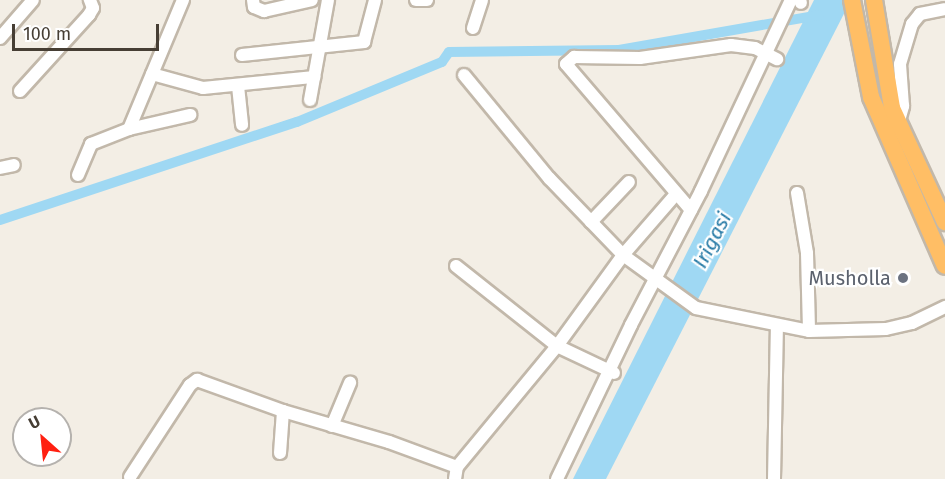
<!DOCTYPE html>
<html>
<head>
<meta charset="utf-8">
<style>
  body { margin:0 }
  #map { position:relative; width:945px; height:479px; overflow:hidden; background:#f3eee5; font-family:"Fira Sans",sans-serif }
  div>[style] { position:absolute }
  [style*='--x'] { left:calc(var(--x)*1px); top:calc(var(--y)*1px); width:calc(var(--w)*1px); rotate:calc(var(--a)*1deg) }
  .water>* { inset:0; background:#9fd8f3 }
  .canal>* { height:10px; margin:-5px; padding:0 5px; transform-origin:5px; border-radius:5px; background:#9fd8f3 }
  .roads { filter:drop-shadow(2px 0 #c2b8aa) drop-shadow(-2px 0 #c2b8aa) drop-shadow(0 2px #c2b8aa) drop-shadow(0 -2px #c2b8aa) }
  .minor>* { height:12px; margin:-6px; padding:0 6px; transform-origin:6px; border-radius:6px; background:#fff }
  .highway>* { height:16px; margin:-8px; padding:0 8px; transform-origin:8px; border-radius:8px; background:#ffbe65 }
  .dots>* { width:16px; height:16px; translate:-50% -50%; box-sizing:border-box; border:3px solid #fff; border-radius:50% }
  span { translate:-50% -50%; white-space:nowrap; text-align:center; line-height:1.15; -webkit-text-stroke:4.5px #fff; paint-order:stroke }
  .worship-label { font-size:20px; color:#5b616d }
  .right { translate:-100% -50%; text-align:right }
  .water-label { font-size:21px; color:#287ba6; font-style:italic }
  .north { position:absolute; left:12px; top:407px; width:60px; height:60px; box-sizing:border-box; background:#fff; border:2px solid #b5b2ae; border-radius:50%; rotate:333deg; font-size:16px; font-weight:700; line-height:24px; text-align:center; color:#463e34 }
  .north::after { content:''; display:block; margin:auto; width:21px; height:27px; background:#ff2011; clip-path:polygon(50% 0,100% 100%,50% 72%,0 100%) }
  .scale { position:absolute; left:12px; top:24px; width:147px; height:27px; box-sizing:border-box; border:3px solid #463e34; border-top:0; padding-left:8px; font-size:18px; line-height:21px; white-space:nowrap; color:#463e34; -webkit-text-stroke:4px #fff; paint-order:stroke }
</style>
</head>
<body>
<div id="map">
  <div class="water">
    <i style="clip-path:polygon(814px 0,851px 0,606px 479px,573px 479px)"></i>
  </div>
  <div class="canal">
    <i style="--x:0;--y:220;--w:313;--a:-18.3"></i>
    <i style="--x:297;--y:122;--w:157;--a:-22.5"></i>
    <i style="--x:442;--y:62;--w:12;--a:-55"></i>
    <i style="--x:449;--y:52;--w:170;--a:-0.7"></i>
    <i style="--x:619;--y:50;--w:203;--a:-9.9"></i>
  </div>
  <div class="roads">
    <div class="minor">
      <i style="--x:253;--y:0;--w:7;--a:82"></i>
      <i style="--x:254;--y:7;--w:11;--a:22"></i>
      <i style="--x:264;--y:11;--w:49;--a:-12.9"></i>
      <i style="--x:416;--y:0;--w:11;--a:0"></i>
      <i style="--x:800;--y:0;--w:3;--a:72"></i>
      <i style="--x:473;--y:28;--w:29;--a:-72"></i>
      <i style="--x:0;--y:38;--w:50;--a:-49"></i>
      <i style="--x:242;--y:55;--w:123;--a:-6.1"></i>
      <i style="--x:364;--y:42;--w:43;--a:-75.3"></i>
      <i style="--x:152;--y:74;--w:53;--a:15.4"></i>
      <i style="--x:203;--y:88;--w:112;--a:-5.7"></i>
      <i style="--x:464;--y:75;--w:134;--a:50.5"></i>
      <i style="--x:549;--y:178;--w:107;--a:46.1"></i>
      <i style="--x:623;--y:255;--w:90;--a:36"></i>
      <i style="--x:696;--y:308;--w:115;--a:11.5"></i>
      <i style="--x:809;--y:331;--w:77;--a:-1.5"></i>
      <i style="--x:886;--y:329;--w:27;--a:-13"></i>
      <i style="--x:912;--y:323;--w:37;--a:-26"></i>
      <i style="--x:238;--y:86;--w:39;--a:84"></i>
      <i style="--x:20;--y:91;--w:103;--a:-47.8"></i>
      <i style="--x:89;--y:15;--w:8;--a:-60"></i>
      <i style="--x:93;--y:8;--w:9;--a:-111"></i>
      <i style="--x:310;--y:100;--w:102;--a:-79.8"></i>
      <i style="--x:898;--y:124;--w:19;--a:-74"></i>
      <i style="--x:903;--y:106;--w:42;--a:-94.1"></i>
      <i style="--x:900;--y:64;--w:42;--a:-73.3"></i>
      <i style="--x:912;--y:24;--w:13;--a:-51"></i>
      <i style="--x:920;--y:14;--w:25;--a:-11"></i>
      <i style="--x:129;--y:129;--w:140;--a:-67.3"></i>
      <i style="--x:0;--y:168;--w:14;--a:-12"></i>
      <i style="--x:78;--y:175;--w:34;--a:-67"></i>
      <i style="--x:91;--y:144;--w:41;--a:-21.5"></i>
      <i style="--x:129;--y:129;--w:63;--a:-12.9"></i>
      <i style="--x:797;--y:193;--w:61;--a:80.5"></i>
      <i style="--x:807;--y:253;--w:78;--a:88.5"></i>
      <i style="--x:691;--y:210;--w:192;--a:-130.6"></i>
      <i style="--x:566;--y:64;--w:11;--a:-41"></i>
      <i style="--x:574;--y:57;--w:66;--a:0.9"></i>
      <i style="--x:640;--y:58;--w:92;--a:-8.1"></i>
      <i style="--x:731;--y:45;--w:24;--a:7"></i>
      <i style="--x:755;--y:48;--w:25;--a:27"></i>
      <i style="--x:591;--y:222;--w:55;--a:-46.5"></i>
      <i style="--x:456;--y:266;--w:129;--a:38.4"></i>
      <i style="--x:557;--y:346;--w:63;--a:25.3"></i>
      <i style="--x:332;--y:426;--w:47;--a:-67.3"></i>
      <i style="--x:280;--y:453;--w:42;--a:-85.9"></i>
      <i style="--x:283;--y:411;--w:110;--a:16.3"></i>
      <i style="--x:389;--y:442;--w:72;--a:20.2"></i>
      <i style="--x:130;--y:477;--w:110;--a:-56.9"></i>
      <i style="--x:190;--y:385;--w:9;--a:-36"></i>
      <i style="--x:197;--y:380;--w:91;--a:19.8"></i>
      <i style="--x:455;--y:479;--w:12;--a:-81"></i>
      <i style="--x:457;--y:467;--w:157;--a:-50.4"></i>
      <i style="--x:557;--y:346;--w:112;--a:-54"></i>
      <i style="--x:623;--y:255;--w:81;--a:-49"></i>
      <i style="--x:557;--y:479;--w:171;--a:-64.3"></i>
      <i style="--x:631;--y:325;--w:151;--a:-62.4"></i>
      <i style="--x:701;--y:191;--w:211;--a:-64.8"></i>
      <i style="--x:774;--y:479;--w:152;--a:-88.9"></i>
    </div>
    <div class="highway">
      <i style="--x:852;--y:0;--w:99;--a:78.9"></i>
      <i style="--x:871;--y:97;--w:184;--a:66.4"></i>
      <i style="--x:874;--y:0;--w:109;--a:80.5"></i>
      <i style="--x:892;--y:108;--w:126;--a:65.1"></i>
    </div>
  </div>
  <div class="dots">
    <i style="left:903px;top:278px;background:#6b7280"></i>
  </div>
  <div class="worship-label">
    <span class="right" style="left:891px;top:278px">Musholla</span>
  </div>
  <div class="water-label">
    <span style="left:712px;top:240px;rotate:-63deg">Irigasi</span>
  </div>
  <div class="north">U</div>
  <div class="scale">100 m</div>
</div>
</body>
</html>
